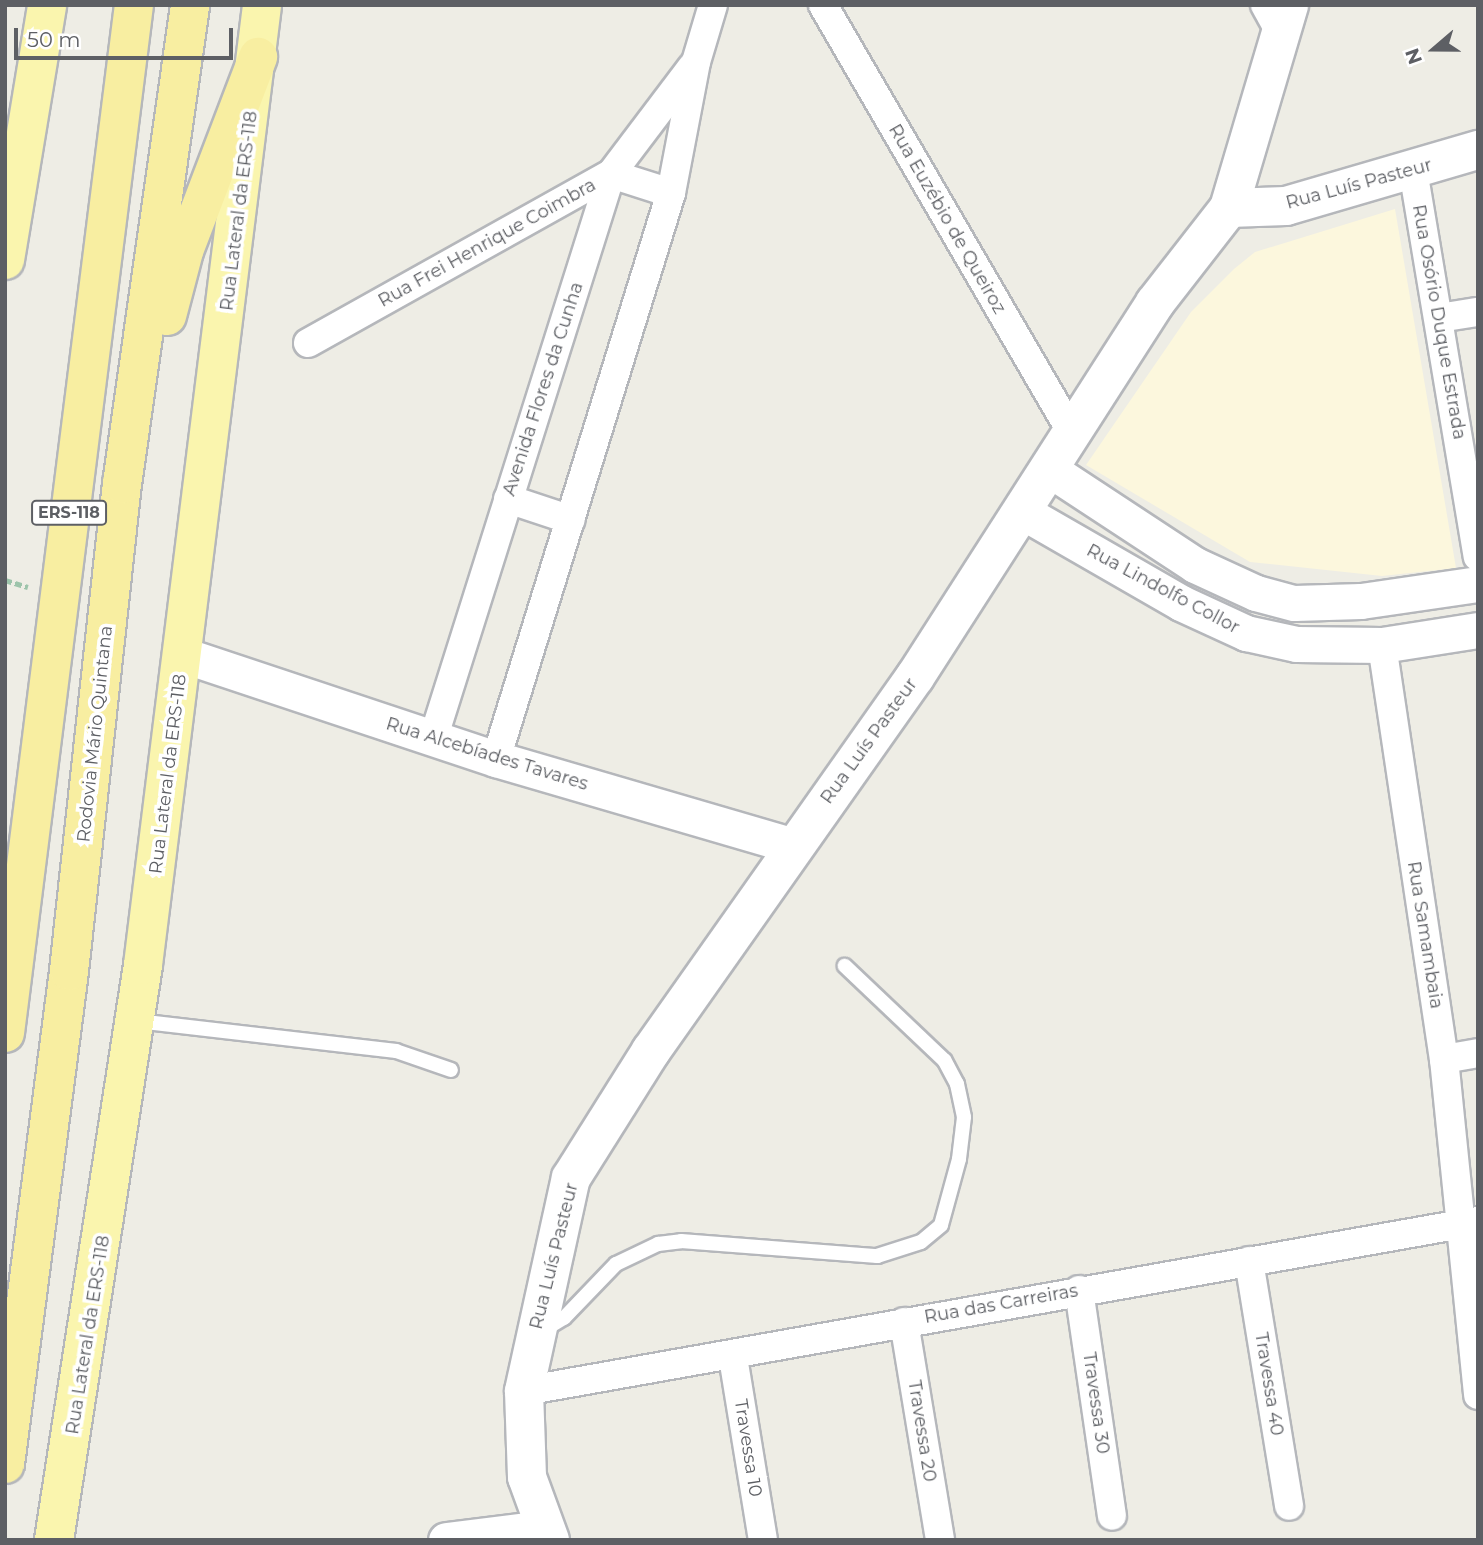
<!DOCTYPE html>
<html>
<head>
<meta charset="utf-8">
<style>
  body { margin:0 }
  #map { position:relative; width:1483px; height:1545px; overflow:hidden; background:#eeede5; font-family:Montserrat,sans-serif }
  div>[style] { position:absolute }
  [style*='--x'] { left:calc(var(--x)*1px); top:calc(var(--y)*1px); width:calc(var(--w)*1px); rotate:calc(var(--a)*1deg) }
  .commercial>* { inset:0; background:#fcf7dd }
  .path>* { height:4.5px; margin-top:-2.25px; transform-origin:0; background:repeating-linear-gradient(90deg,#9dc4ab 0 7px,transparent 0 10.5px) }
  .roads { filter:drop-shadow(2px 0 #b5b7bb) drop-shadow(-2px 0 #b5b7bb) drop-shadow(0 2px #b5b7bb) drop-shadow(0 -2px #b5b7bb) }
  .service>* { height:14px; margin:-7px; padding:0 7px; transform-origin:7px; border-radius:7px; background:#fff }
  .minor>* { height:28px; margin:-14px; padding:0 14px; transform-origin:14px; border-radius:14px; background:#fff }
  .tertiary>* { height:35px; margin:-17.5px; padding:0 17.5px; transform-origin:17.5px; border-radius:17.5px; background:#fff }
  .secondary>* { height:38px; margin:-19px; padding:0 19px; transform-origin:19px; border-radius:19px; background:#fff }
  .primary>* { height:38px; margin:-19px; padding:0 19px; transform-origin:19px; border-radius:19px; background:#faf5ae }
  .trunk>* { height:38px; margin:-19px; padding:0 19px; transform-origin:19px; border-radius:19px; background:#f8eea1 }
  span { translate:-50% -50%; white-space:nowrap; text-align:center; line-height:1.15; -webkit-text-stroke:7px #fff; paint-order:stroke }
  .shield-label span { padding:2px 5px; background:#fff; border:2px solid; border-radius:5px; -webkit-text-stroke-width:0 }
  .shield-label { font-size:16px; color:#5d5f64; font-weight:700 }
  .street-label { font-size:18px; color:#5d5f64 }
  .frame { position:absolute; inset:0; border:7px solid #5d5f64; pointer-events:none }
  .north { position:absolute; left:1399px; top:14px; width:70px; height:70px; -webkit-text-stroke:5px #fff; paint-order:stroke; rotate:250deg; font-size:19px; font-weight:700; line-height:28px; text-align:center; color:#5d5f64 }
  .north::after { content:''; display:block; margin:auto; width:24px; height:32px; background:#5d5f64; clip-path:polygon(50% 0,100% 100%,50% 72%,0 100%) }
  .scale { position:absolute; left:14px; top:28px; width:219px; height:32px; box-sizing:border-box; border:4px solid #5d5f64; border-top:0; padding-left:9px; font-size:21px; line-height:24px; white-space:nowrap; color:#5d5f64; -webkit-text-stroke:5px #fff; paint-order:stroke }
</style>
</head>
<body>
<div id="map">
  <div class="commercial">
    <i style="clip-path:polygon(1395px 209px,1456px 568px,1382px 576px,1250px 562px,1086px 465px,1191px 312px,1234px 269px,1255px 252px)"></i>
  </div>
  <div class="path">
    <i style="--x:5;--y:580;--w:24;--a:17"></i>
  </div>
  <div class="roads">
    <div class="service">
      <i style="--x:137;--y:1021;--w:261;--a:6.6"></i>
      <i style="--x:396;--y:1051;--w:58;--a:19.1"></i>
      <i style="--x:542;--y:1331;--w:26;--a:-31"></i>
      <i style="--x:564;--y:1318;--w:75;--a:-46.1"></i>
      <i style="--x:616;--y:1264;--w:47;--a:-25.5"></i>
      <i style="--x:658;--y:1244;--w:23;--a:-7"></i>
      <i style="--x:681;--y:1241;--w:197;--a:4.4"></i>
      <i style="--x:877;--y:1256;--w:46;--a:-17.7"></i>
      <i style="--x:921;--y:1242;--w:26;--a:-40"></i>
      <i style="--x:941;--y:1225;--w:68;--a:-74.7"></i>
      <i style="--x:959;--y:1159;--w:42;--a:-83.2"></i>
      <i style="--x:964;--y:1117;--w:34;--a:-102"></i>
      <i style="--x:957;--y:1084;--w:27;--a:-118"></i>
      <i style="--x:944;--y:1060;--w:137;--a:-136.5"></i>
    </div>
    <div class="minor">
      <i style="--x:823;--y:5;--w:495;--a:59.8"></i>
      <i style="--x:1265;--y:5;--w:33;--a:61"></i>
      <i style="--x:1413;--y:170;--w:392;--a:80.5"></i>
      <i style="--x:1439;--y:318;--w:39;--a:-9"></i>
      <i style="--x:308;--y:343;--w:347;--a:-29.2"></i>
      <i style="--x:611;--y:174;--w:63;--a:17.6"></i>
      <i style="--x:508;--y:499;--w:66;--a:18.4"></i>
      <i style="--x:1382;--y:645;--w:419;--a:81.5"></i>
      <i style="--x:1444;--y:1059;--w:338;--a:84.2"></i>
      <i style="--x:433;--y:739;--w:592;--a:-72.51"></i>
      <i style="--x:611;--y:174;--w:134;--a:-52.9"></i>
      <i style="--x:496;--y:759;--w:592;--a:-72.82"></i>
      <i style="--x:671;--y:193;--w:133;--a:-79.2"></i>
      <i style="--x:696;--y:62;--w:59;--a:-73.4"></i>
      <i style="--x:1444;--y:1059;--w:35;--a:-10"></i>
      <i style="--x:1249;--y:1261;--w:248;--a:80.7"></i>
      <i style="--x:1079;--y:1290;--w:228;--a:81.7"></i>
      <i style="--x:904;--y:1322;--w:221;--a:80.6"></i>
      <i style="--x:733;--y:1357;--w:185;--a:80.7"></i>
      <i style="--x:524;--y:1391;--w:969;--a:-10.1"></i>
    </div>
    <div class="tertiary">
      <i style="--x:1049;--y:469;--w:175;--a:33.3"></i>
      <i style="--x:1195;--y:565;--w:67;--a:24.7"></i>
      <i style="--x:1256;--y:593;--w:39;--a:15"></i>
      <i style="--x:1294;--y:603;--w:67;--a:-1.7"></i>
      <i style="--x:1361;--y:601;--w:118;--a:-8.3"></i>
      <i style="--x:1023;--y:512;--w:182;--a:29.9"></i>
      <i style="--x:1181;--y:603;--w:72;--a:24.8"></i>
      <i style="--x:1246;--y:633;--w:51;--a:12.4"></i>
      <i style="--x:1296;--y:644;--w:86;--a:0.7"></i>
      <i style="--x:1382;--y:645;--w:97;--a:-8.9"></i>
      <i style="--x:183;--y:655;--w:330;--a:18.4"></i>
      <i style="--x:496;--y:759;--w:310;--a:16.3"></i>
      <i style="--x:446;--y:1540;--w:99;--a:-7"></i>
    </div>
    <div class="secondary">
      <i style="--x:1229;--y:208;--w:57;--a:-2"></i>
      <i style="--x:1286;--y:206;--w:200;--a:-16.3"></i>
      <i style="--x:550;--y:1540;--w:67;--a:-110.1"></i>
      <i style="--x:527;--y:1477;--w:86;--a:-92"></i>
      <i style="--x:524;--y:1391;--w:218;--a:-77.6"></i>
      <i style="--x:571;--y:1178;--w:150;--a:-57.8"></i>
      <i style="--x:651;--y:1051;--w:458;--a:-54.8"></i>
      <i style="--x:915;--y:677;--w:444;--a:-57.3"></i>
      <i style="--x:1155;--y:303;--w:120;--a:-52.1"></i>
      <i style="--x:1229;--y:208;--w:212;--a:-73.5"></i>
    </div>
    <div class="primary">
      <i style="--x:5;--y:260;--w:258;--a:-80.6"></i>
      <i style="--x:54;--y:1540;--w:582;--a:-81.2"></i>
      <i style="--x:143;--y:965;--w:967;--a:-82.93"></i>
    </div>
    <div class="trunk">
      <i style="--x:167;--y:316;--w:67;--a:-75.3"></i>
      <i style="--x:184;--y:251;--w:208;--a:-69.1"></i>
      <i style="--x:5;--y:1033;--w:1036;--a:-82.85"></i>
      <i style="--x:5;--y:1464;--w:497;--a:-82.6"></i>
      <i style="--x:69;--y:971;--w:490;--a:-83.8"></i>
      <i style="--x:122;--y:484;--w:484;--a:-81.9"></i>
    </div>
  </div>
  <div class="shield-label">
    <span style="left:69px;top:513px">ERS-118</span>
  </div>
  <div class="street-label">
    <span style="left:1359px;top:184px;rotate:-15deg">Rua Luís Pasteur</span>
    <span style="left:239px;top:211px;rotate:-83deg">Rua Lateral da ERS-118</span>
    <span style="left:947px;top:219px;rotate:60deg">Rua Euzébio de Queiroz</span>
    <span style="left:487px;top:243px;rotate:-29deg">Rua Frei Henrique Coimbra</span>
    <span style="left:1439px;top:322px;rotate:80deg">Rua Osório Duque Estrada</span>
    <span style="left:543px;top:389px;rotate:-72deg">Avenida Flores da Cunha</span>
    <span style="left:1163px;top:589px;rotate:28deg">Rua Lindolfo Collor</span>
    <span style="left:95px;top:734px;rotate:-84deg">Rodovia Mário Quintana</span>
    <span style="left:869px;top:741px;rotate:-54deg">Rua Luís Pasteur</span>
    <span style="left:487px;top:754px;rotate:17deg">Rua Alcebíades Tavares</span>
    <span style="left:168px;top:774px;rotate:-83deg">Rua Lateral da ERS-118</span>
    <span style="left:1425px;top:935px;rotate:81deg">Rua Samambaia</span>
    <span style="left:554px;top:1256px;rotate:-76deg">Rua Luís Pasteur</span>
    <span style="left:1001px;top:1304px;rotate:-10deg">Rua das Carreiras</span>
    <span style="left:88px;top:1335px;rotate:-81deg">Rua Lateral da ERS-118</span>
    <span style="left:1269px;top:1384px;rotate:81deg">Travessa 40</span>
    <span style="left:1096px;top:1403px;rotate:82deg">Travessa 30</span>
    <span style="left:922px;top:1431px;rotate:81deg">Travessa 20</span>
    <span style="left:748px;top:1448px;rotate:81deg">Travessa 10</span>
  </div>
  <div class="frame"></div>
  <div class="north">N</div>
  <div class="scale">50 m</div>
</div>
</body>
</html>
